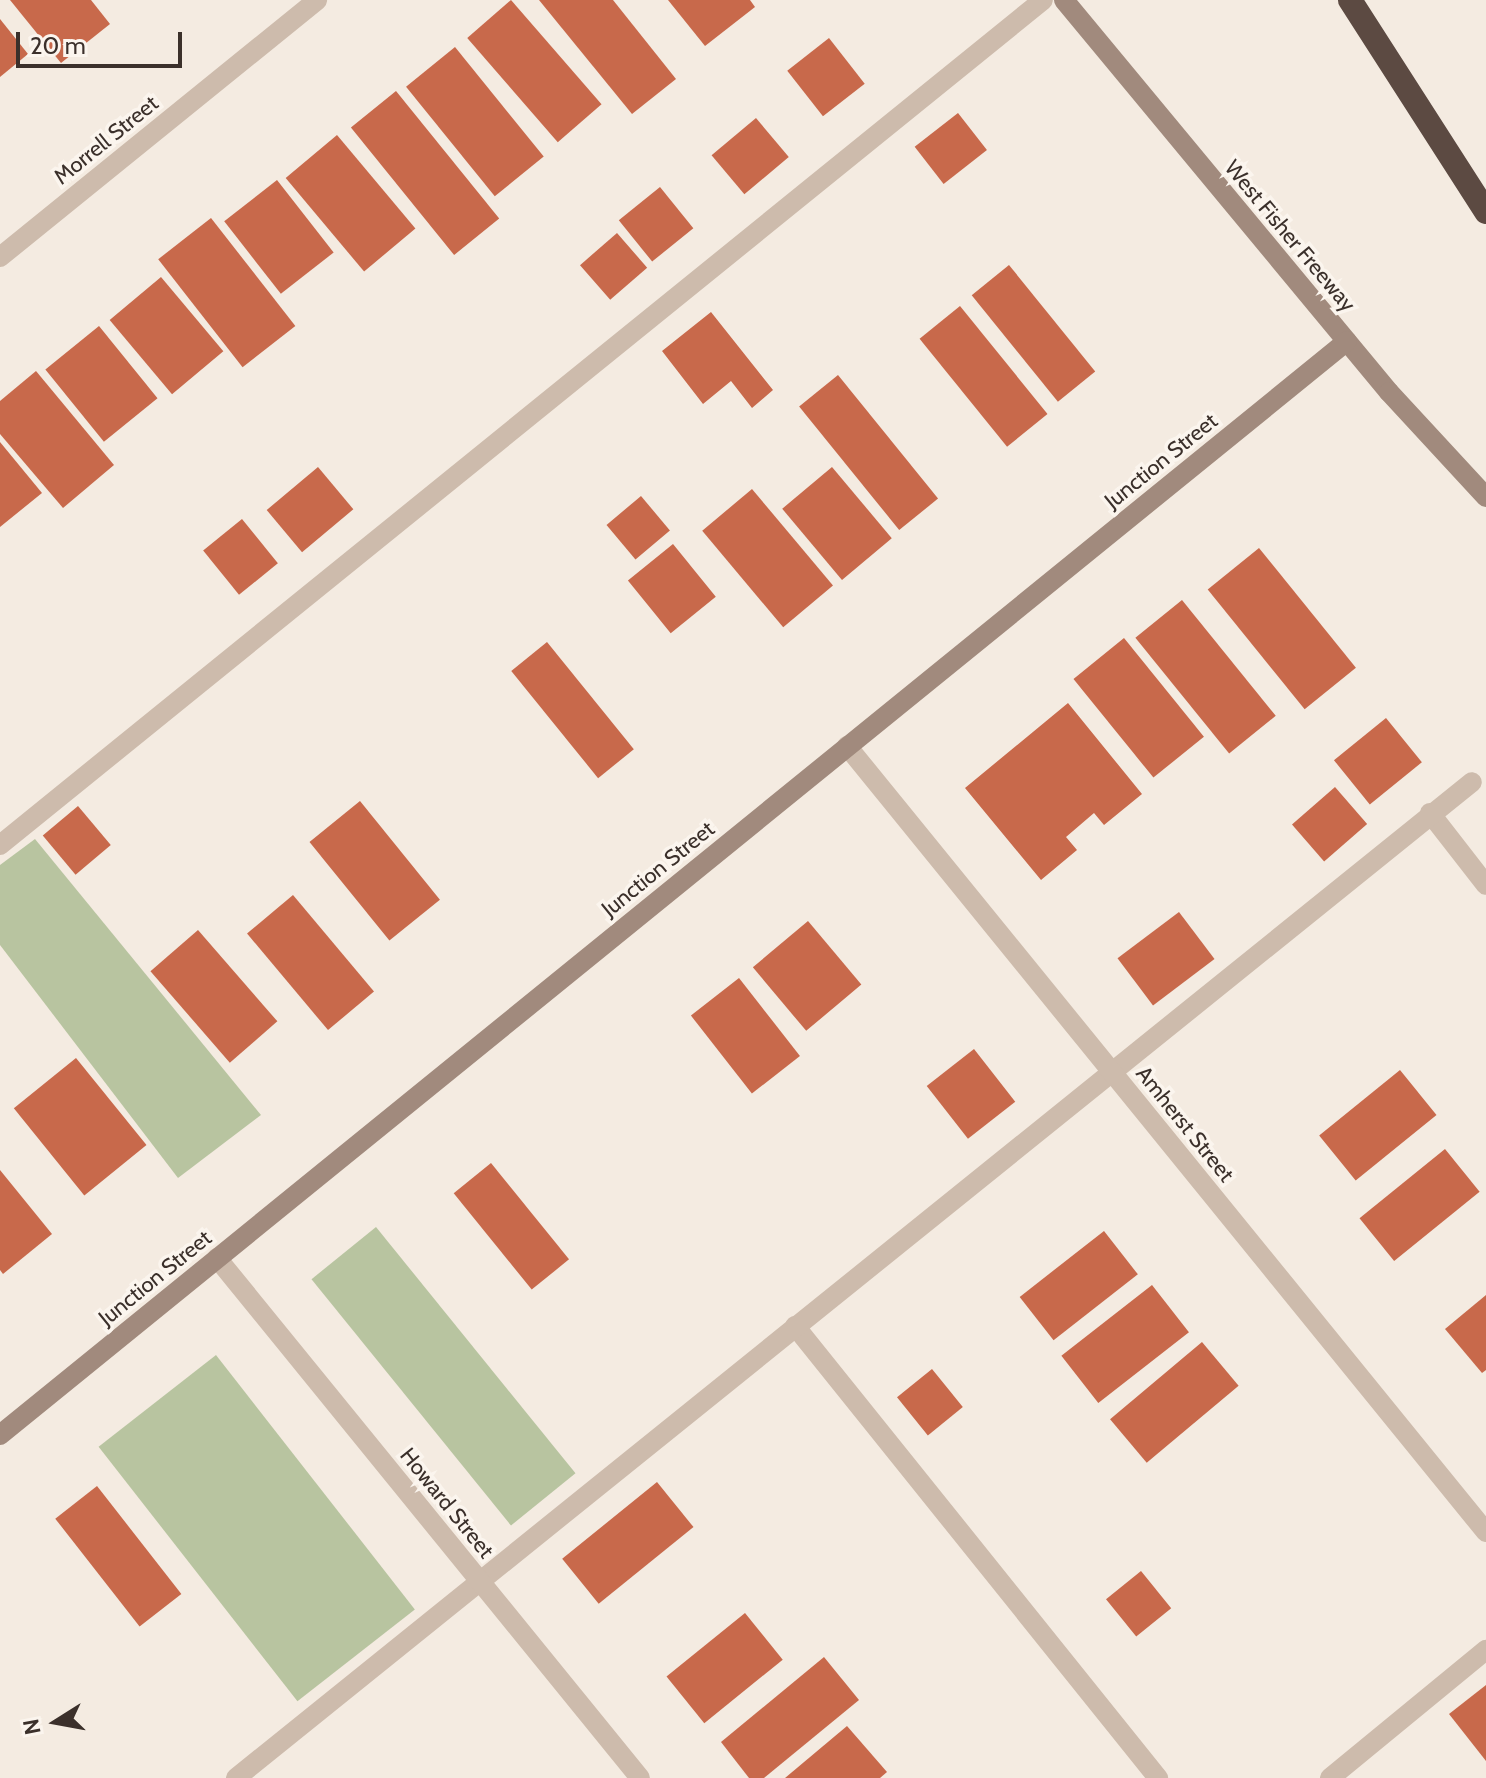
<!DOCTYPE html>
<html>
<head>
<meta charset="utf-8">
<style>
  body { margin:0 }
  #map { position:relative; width:1486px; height:1778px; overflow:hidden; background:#f4ebe1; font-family:Cabin,sans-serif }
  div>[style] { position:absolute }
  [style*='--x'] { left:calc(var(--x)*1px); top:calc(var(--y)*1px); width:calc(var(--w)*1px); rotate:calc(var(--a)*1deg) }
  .green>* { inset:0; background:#b8c4a0; transform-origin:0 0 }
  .building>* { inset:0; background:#c8694b; transform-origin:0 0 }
  .lane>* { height:20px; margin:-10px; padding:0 10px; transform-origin:10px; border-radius:10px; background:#cdbbac }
  .street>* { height:20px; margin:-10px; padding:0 10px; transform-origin:10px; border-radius:10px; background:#cdbbac }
  .secondary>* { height:20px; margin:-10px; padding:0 10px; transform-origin:10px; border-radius:10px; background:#a18a7d }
  .highway>* { height:24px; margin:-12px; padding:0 12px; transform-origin:12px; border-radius:12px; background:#5c4a42 }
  span { translate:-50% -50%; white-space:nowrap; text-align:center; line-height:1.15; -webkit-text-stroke:7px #fbf5ee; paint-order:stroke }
  .street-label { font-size:22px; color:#3b302b }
  .north { position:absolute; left:16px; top:1682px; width:80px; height:80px; -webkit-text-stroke:6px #fbf5ee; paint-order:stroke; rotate:259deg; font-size:22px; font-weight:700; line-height:32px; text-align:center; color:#3b302b }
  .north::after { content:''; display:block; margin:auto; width:28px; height:36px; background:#3b302b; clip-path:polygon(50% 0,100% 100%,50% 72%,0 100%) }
  .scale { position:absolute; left:16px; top:32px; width:166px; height:36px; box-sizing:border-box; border:4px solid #3b302b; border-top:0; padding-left:10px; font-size:24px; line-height:28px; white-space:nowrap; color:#3b302b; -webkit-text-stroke:6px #fbf5ee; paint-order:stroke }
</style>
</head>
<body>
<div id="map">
  <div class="green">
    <i style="clip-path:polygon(35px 839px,261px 1115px,178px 1178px,0 945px,0 865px)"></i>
    <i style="left:376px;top:1227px;width:317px;height:83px;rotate:51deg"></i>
    <i style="left:216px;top:1355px;width:323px;height:149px;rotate:52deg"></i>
  </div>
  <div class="building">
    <i style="clip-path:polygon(10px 0,91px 0,110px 24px,61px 63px)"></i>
    <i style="left:511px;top:0;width:138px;height:58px;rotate:49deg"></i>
    <i style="clip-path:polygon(539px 0,613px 0,676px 79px,632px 114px)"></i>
    <i style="clip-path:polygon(668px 0,750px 0,755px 7px,705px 46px)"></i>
    <i style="clip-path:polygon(0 19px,28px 54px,0 77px)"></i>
    <i style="left:829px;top:38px;width:58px;height:53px;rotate:52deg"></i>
    <i style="left:455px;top:47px;width:141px;height:63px;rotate:51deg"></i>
    <i style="left:396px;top:91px;width:164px;height:58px;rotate:51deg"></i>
    <i style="left:958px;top:113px;width:47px;height:55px;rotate:52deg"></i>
    <i style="left:756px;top:118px;width:51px;height:58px;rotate:50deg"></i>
    <i style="left:337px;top:135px;width:122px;height:67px;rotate:50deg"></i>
    <i style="left:277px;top:180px;width:92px;height:67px;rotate:52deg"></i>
    <i style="left:660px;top:187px;width:53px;height:53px;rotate:51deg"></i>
    <i style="left:211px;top:218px;width:137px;height:67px;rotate:52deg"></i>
    <i style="left:617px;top:233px;width:46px;height:49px;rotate:49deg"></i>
    <i style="left:1009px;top:265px;width:137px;height:48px;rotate:51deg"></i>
    <i style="left:161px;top:277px;width:97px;height:67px;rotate:50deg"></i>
    <i style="left:960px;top:306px;width:139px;height:52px;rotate:51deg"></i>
    <i style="clip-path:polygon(711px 312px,773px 390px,752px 408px,731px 381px,703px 404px,662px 351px)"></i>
    <i style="left:99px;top:326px;width:93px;height:69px;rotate:51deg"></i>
    <i style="clip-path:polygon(36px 371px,114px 465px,63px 508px,0 434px,0 401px)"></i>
    <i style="left:838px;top:375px;width:159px;height:50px;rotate:51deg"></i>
    <i style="clip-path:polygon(0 442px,42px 493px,0 527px)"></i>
    <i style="left:318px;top:467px;width:55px;height:67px;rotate:50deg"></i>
    <i style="left:832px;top:467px;width:93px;height:65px;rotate:50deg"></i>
    <i style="left:752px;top:489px;width:126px;height:65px;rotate:50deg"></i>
    <i style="left:641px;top:496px;width:45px;height:45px;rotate:50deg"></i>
    <i style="left:242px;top:519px;width:57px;height:50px;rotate:51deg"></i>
    <i style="left:673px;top:544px;width:68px;height:58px;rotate:51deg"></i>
    <i style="left:1259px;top:548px;width:154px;height:66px;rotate:51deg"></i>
    <i style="left:1182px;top:600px;width:149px;height:60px;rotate:51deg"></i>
    <i style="left:1124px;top:638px;width:127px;height:65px;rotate:51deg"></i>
    <i style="left:547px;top:642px;width:138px;height:46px;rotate:51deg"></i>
    <i style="clip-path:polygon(1068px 703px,1142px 794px,1104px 825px,1094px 813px,1066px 837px,1077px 850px,1041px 880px,965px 788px)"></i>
    <i style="left:1386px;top:718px;width:57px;height:67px;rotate:51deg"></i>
    <i style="left:1335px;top:787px;width:49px;height:57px;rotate:49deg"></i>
    <i style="left:360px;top:801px;width:127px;height:65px;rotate:51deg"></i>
    <i style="left:78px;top:806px;width:51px;height:46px;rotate:50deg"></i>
    <i style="left:293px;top:895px;width:126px;height:60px;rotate:50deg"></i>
    <i style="left:1179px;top:912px;width:59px;height:77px;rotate:53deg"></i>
    <i style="left:808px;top:921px;width:83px;height:72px;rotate:50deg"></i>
    <i style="left:198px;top:930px;width:121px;height:63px;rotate:49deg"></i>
    <i style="left:739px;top:978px;width:99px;height:61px;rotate:52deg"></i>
    <i style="left:974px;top:1049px;width:67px;height:60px;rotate:52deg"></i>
    <i style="left:76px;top:1058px;width:112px;height:80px;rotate:51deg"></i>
    <i style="left:1400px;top:1070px;width:58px;height:104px;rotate:51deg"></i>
    <i style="left:1445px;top:1149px;width:55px;height:110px;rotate:51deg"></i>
    <i style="left:491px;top:1163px;width:124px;height:48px;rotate:51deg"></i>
    <i style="clip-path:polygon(0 1170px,52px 1234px,3px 1274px,0 1270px)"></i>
    <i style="left:1104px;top:1231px;width:55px;height:107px;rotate:52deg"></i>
    <i style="left:1152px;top:1285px;width:60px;height:115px;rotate:52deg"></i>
    <i style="clip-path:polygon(1486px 1295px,1486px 1370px,1482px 1373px,1445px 1329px)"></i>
    <i style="left:1202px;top:1342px;width:57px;height:120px;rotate:50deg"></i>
    <i style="left:932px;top:1369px;width:49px;height:45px;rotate:51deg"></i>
    <i style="left:657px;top:1482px;width:58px;height:122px;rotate:51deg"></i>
    <i style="left:97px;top:1486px;width:137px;height:53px;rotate:52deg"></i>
    <i style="left:1141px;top:1571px;width:48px;height:45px;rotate:51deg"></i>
    <i style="left:745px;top:1613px;width:60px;height:101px;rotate:51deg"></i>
    <i style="clip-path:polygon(824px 1657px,859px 1700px,764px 1778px,749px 1778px,721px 1742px)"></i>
    <i style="clip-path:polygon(1486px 1685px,1486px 1761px,1449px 1714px)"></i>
    <i style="clip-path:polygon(847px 1726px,887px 1772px,880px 1778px,785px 1778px)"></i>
  </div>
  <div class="lane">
    <i style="--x:1430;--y:813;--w:91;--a:52.1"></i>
    <i style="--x:0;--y:845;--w:1342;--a:-39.01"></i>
    <i style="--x:795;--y:1326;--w:580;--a:51.23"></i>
    <i style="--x:236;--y:1778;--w:1587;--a:-38.86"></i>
    <i style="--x:1330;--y:1778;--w:202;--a:-39.4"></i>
  </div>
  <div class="street">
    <i style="--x:0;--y:257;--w:408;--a:-39"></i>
    <i style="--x:847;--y:746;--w:1013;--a:50.89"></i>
    <i style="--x:217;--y:1258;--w:670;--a:50.87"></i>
  </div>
  <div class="secondary">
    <i style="--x:1064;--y:0;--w:509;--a:50.34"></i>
    <i style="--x:1389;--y:392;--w:143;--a:47.3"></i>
    <i style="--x:0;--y:1435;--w:1735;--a:-39.08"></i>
  </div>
  <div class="highway">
    <i style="--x:1350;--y:0;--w:252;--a:57.3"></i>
  </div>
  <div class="street-label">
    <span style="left:106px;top:140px;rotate:-39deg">Morrell Street</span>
    <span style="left:1290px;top:236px;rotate:50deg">West Fisher Freeway</span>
    <span style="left:1161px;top:461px;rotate:-39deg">Junction Street</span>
    <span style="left:658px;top:869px;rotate:-39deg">Junction Street</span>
    <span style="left:1185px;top:1124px;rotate:51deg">Amherst Street</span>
    <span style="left:155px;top:1278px;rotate:-39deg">Junction Street</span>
    <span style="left:447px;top:1503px;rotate:51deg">Howard Street</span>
  </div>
  <div class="north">N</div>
  <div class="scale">20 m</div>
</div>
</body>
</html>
